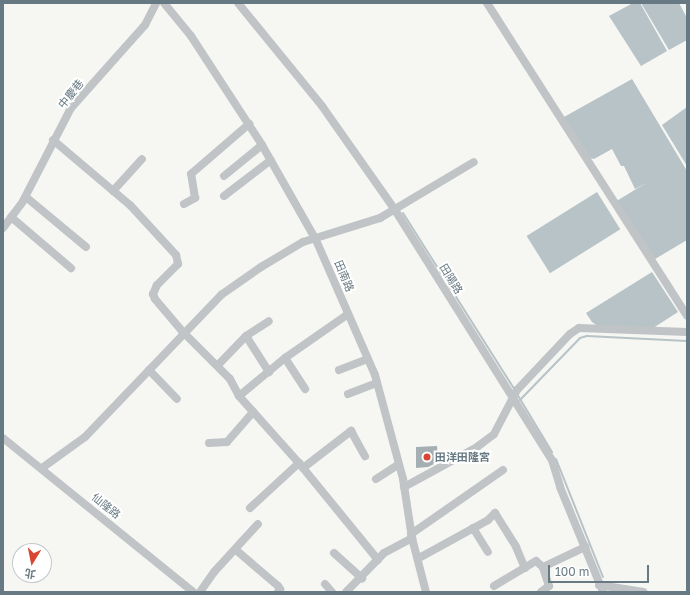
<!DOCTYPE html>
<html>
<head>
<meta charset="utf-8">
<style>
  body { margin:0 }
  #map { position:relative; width:690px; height:595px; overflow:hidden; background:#f6f6f3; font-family:"Golos Text","Noto Sans TC",sans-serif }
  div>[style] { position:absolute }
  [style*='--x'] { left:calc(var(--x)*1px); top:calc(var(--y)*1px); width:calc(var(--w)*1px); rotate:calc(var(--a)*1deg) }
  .water>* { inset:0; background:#b7c3c6; transform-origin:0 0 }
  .stream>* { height:2px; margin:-1px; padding:0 1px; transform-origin:1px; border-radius:1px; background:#b7c3c6 }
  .building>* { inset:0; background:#a5aeb2 }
  .minor>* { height:8px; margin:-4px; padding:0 4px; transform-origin:4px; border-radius:4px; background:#c0c4c7 }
  .dots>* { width:11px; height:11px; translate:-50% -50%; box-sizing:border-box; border:2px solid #fff; border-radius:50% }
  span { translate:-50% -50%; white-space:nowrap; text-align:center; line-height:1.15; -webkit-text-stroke:4px #fff; paint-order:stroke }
  .street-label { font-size:11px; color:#677982 }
  .poi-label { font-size:11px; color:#677982; font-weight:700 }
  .left { translate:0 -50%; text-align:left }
  .frame { position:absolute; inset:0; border:4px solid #677982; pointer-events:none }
  .north { position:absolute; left:12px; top:543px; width:40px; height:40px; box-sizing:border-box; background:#fff; border:1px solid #c2c9cd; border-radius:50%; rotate:190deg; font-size:11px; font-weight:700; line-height:16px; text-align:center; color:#677982 }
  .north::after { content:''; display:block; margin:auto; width:14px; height:18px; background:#d84631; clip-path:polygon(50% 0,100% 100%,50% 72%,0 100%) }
  .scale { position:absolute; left:548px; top:565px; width:101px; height:18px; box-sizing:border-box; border:2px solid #677982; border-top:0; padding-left:5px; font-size:12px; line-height:14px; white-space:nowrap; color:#677982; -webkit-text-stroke:3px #fff; paint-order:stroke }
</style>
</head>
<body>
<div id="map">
  <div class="water">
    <i style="clip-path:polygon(633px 3px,640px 3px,667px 51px,641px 66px,609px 16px)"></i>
    <i style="clip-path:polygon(641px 3px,679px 3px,687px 18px,687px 40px,669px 50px)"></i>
    <i style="clip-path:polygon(632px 79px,687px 171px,687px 240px,655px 259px,639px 234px,664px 220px,639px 234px,615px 202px,646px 183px,635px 189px,624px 166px,621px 166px,612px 149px,594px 159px,590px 158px,564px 117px)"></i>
    <i style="clip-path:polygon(687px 107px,687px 166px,662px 125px)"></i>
    <i style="left:597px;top:192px;width:44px;height:83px;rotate:58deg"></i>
    <i style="clip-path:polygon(652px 272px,678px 312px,650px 330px,599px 327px,592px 322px,586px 313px)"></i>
  </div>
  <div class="stream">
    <i style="--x:403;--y:213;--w:209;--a:57.7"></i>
    <i style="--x:517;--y:394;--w:68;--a:58.9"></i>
    <i style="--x:520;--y:400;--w:86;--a:-45.9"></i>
    <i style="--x:580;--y:338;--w:7;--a:-16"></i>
    <i style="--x:587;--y:336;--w:100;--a:2.9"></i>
    <i style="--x:556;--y:459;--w:127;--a:68.3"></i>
  </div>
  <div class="building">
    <i style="clip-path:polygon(437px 446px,438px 462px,428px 467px,416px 468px,416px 447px)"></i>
  </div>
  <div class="minor">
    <i style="--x:164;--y:3;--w:43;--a:50.7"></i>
    <i style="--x:191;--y:36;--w:130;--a:56.9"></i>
    <i style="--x:262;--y:145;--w:109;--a:60.4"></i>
    <i style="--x:316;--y:240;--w:147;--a:66.4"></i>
    <i style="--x:375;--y:375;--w:108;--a:74.9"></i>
    <i style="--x:403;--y:479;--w:60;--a:81.3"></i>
    <i style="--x:412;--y:538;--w:56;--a:75.5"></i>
    <i style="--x:238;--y:3;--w:133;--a:50.8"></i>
    <i style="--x:322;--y:106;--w:127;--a:54.9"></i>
    <i style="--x:395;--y:210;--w:295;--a:57.9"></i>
    <i style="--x:552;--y:460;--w:28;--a:73"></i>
    <i style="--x:560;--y:487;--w:113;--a:67.7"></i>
    <i style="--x:487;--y:3;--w:371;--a:57.4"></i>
    <i style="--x:53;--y:140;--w:101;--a:40.2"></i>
    <i style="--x:130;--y:205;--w:68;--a:47.4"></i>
    <i style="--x:176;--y:255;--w:9;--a:77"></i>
    <i style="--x:178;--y:264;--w:30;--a:135"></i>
    <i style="--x:157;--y:285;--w:10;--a:114"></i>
    <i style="--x:153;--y:294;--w:5;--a:68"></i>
    <i style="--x:155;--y:299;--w:43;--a:49.7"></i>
    <i style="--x:183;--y:332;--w:66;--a:45"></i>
    <i style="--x:230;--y:379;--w:19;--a:62"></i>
    <i style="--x:239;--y:396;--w:90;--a:48.2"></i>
    <i style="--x:299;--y:463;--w:125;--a:50.8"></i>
    <i style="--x:224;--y:176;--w:49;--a:-39.2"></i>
    <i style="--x:113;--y:191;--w:43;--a:-47.8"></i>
    <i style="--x:224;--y:196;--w:59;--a:-37.5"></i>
    <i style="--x:26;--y:197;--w:78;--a:39.8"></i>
    <i style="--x:184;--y:204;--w:13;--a:-29"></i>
    <i style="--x:195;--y:198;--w:24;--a:-99"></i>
    <i style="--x:191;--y:174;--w:77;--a:-40.8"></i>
    <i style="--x:11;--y:217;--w:79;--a:40.4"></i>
    <i style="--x:3;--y:228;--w:34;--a:-53"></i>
    <i style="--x:23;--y:201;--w:105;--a:-62.7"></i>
    <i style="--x:71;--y:108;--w:111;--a:-48.3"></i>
    <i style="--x:145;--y:25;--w:25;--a:-63"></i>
    <i style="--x:246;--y:336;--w:43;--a:57.4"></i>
    <i style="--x:285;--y:358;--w:37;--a:57"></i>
    <i style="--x:218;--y:365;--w:40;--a:-46"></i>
    <i style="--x:246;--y:336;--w:27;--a:-33"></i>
    <i style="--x:149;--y:370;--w:40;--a:46"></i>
    <i style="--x:339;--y:370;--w:31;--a:-21"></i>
    <i style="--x:348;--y:394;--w:31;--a:-21"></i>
    <i style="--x:239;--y:396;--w:60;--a:-39.6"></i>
    <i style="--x:285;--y:358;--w:77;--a:-34.9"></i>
    <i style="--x:3;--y:438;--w:245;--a:39"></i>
    <i style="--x:209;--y:443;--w:18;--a:-3"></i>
    <i style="--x:227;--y:442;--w:40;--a:-49"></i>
    <i style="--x:42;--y:468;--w:53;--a:-35.8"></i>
    <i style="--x:85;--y:437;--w:197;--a:-46.2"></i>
    <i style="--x:221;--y:295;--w:49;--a:-35"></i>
    <i style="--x:261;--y:267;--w:49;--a:-30.8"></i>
    <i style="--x:303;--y:242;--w:81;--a:-17.3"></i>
    <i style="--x:380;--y:218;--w:109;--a:-30.8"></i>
    <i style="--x:303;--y:468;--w:61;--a:-37.6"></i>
    <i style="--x:351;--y:431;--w:29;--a:61"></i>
    <i style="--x:376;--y:479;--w:27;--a:-33"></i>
    <i style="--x:404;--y:487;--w:83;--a:-28.7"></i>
    <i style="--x:477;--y:447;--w:21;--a:-37"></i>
    <i style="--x:494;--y:434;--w:50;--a:-62.4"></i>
    <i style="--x:517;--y:390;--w:77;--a:-46.6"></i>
    <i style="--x:570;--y:334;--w:11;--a:-34"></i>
    <i style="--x:579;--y:328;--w:108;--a:2.1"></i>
    <i style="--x:250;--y:508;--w:67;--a:-42.6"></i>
    <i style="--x:473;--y:528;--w:28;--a:58"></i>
    <i style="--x:411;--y:534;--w:112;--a:-34.8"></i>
    <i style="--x:236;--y:550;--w:55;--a:40.6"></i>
    <i style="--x:278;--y:586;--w:4;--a:56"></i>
    <i style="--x:280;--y:589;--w:4;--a:124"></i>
    <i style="--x:334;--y:553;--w:38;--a:42"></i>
    <i style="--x:419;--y:558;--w:79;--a:-28.8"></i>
    <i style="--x:488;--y:520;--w:10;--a:-45"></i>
    <i style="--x:495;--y:513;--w:40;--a:58"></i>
    <i style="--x:516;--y:547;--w:23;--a:67"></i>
    <i style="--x:325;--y:584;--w:11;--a:49"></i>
    <i style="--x:599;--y:585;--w:45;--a:9"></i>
    <i style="--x:494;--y:586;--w:49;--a:-30.8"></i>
    <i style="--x:536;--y:561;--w:9;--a:41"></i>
    <i style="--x:200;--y:592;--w:24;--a:-55"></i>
    <i style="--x:214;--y:572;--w:65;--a:-47.5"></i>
    <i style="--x:346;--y:592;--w:54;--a:-45.7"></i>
    <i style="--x:384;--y:553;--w:32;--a:-28"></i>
    <i style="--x:541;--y:592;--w:10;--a:-37"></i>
    <i style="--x:549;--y:586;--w:20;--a:-108"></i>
    <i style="--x:543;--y:567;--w:47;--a:-25.5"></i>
  </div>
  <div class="dots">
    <i style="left:427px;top:457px;background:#d84631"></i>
  </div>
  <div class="street-label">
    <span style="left:71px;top:94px;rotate:-51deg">中慶巷</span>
    <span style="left:344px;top:276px;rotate:67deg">田南路</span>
    <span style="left:451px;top:279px;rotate:59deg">田陽路</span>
    <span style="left:106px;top:506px;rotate:39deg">仙隆路</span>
  </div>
  <div class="poi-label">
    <span class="left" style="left:435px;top:457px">田洋田隆宮</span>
  </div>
  <div class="frame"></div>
  <div class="north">北</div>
  <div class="scale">100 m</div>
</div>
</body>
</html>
